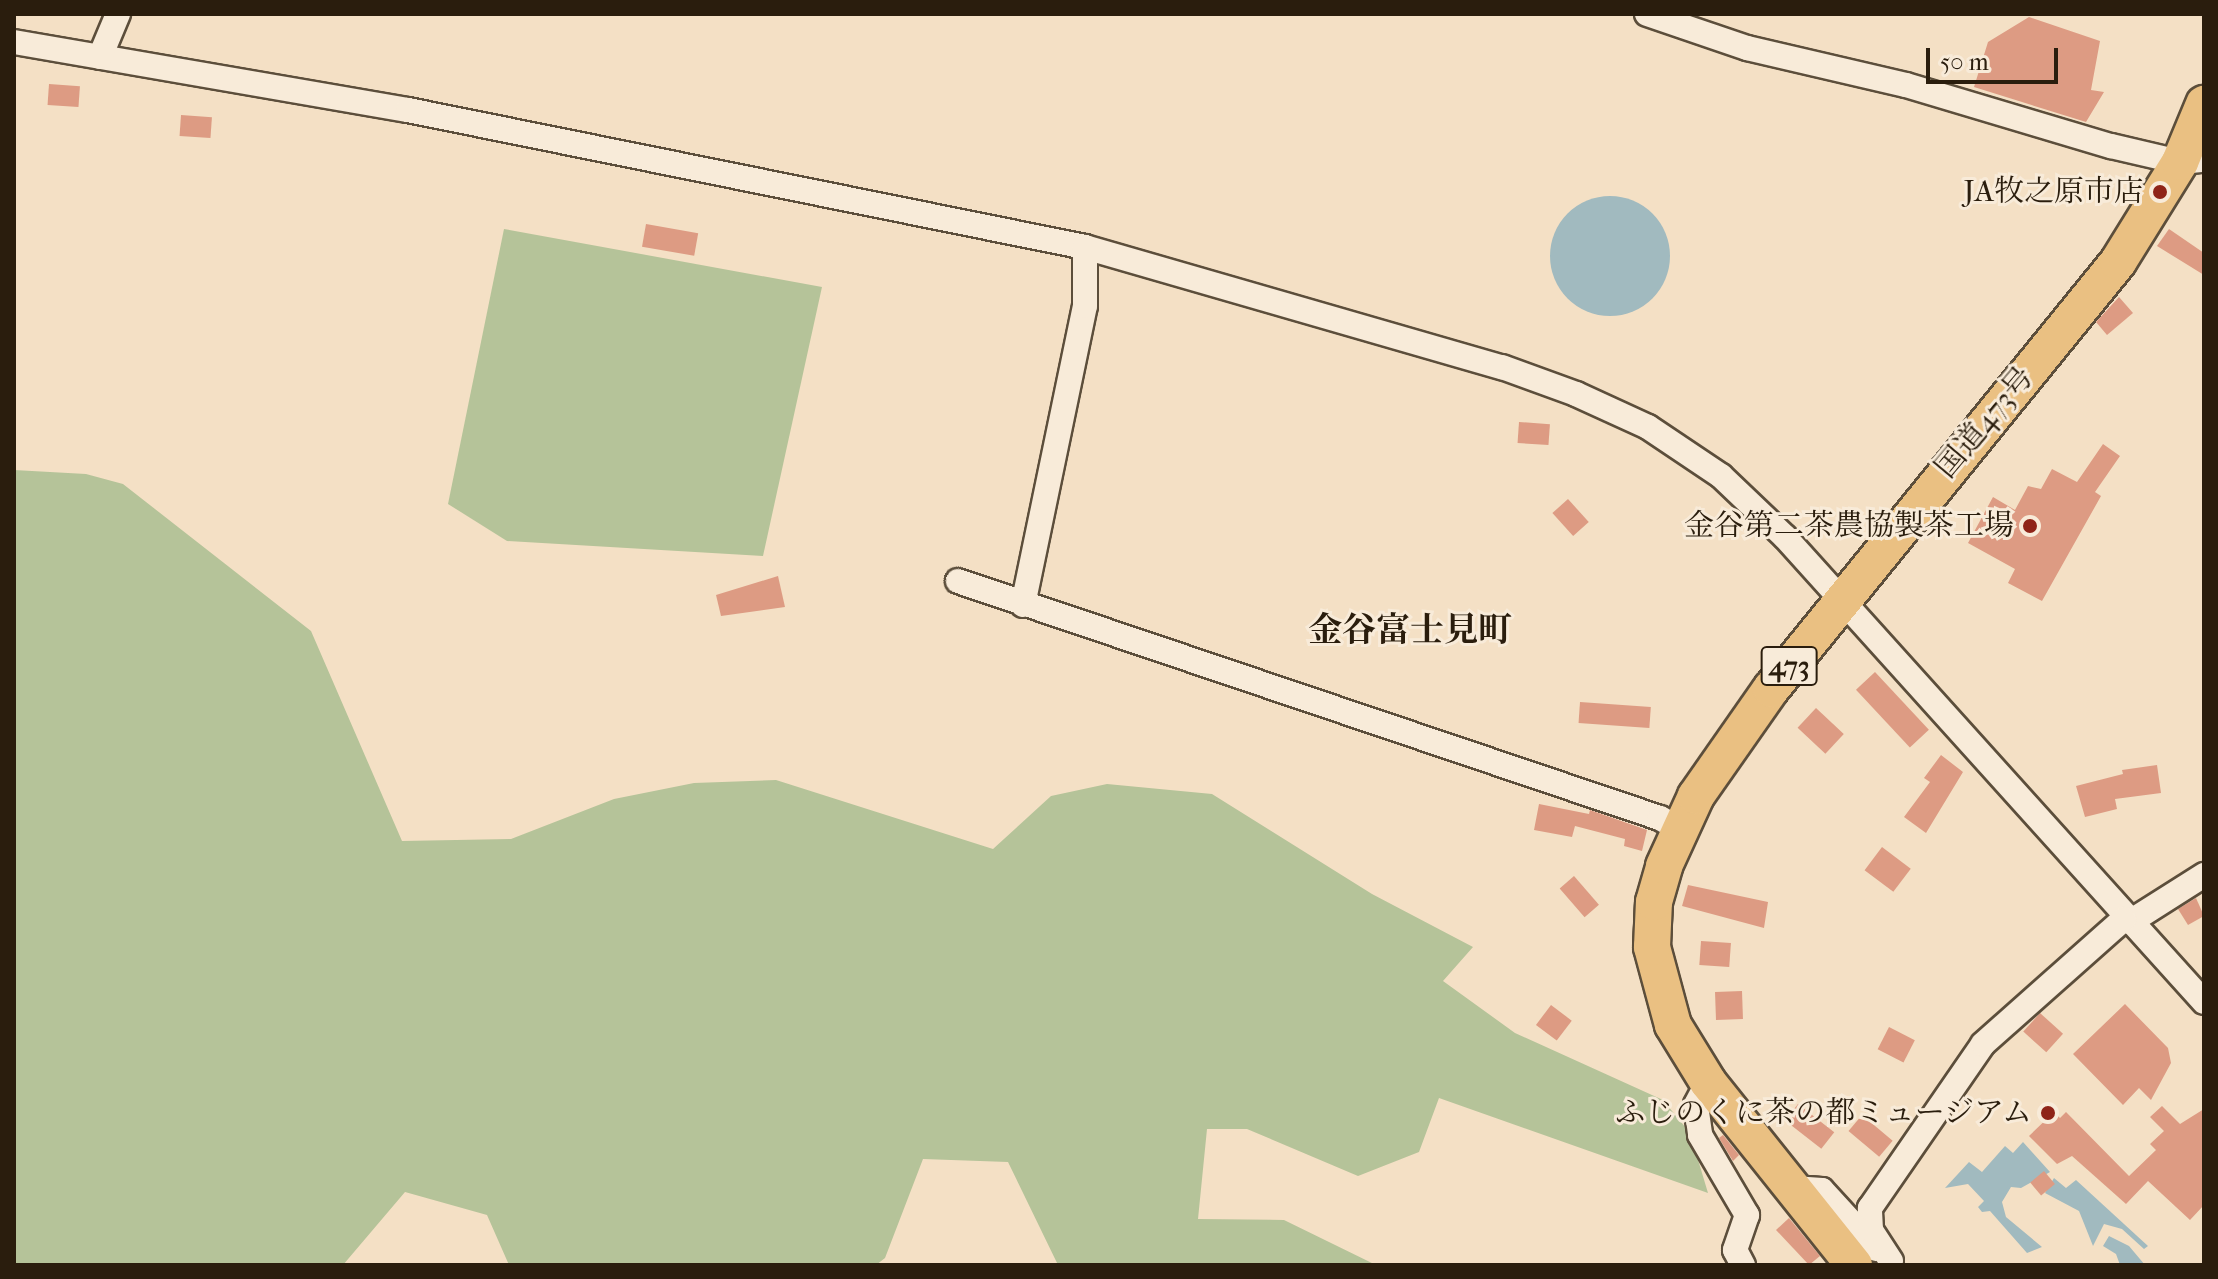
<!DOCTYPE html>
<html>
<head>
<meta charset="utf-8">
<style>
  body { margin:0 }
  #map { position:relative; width:2218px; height:1279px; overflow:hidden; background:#f4e0c5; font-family:"IM FELL French Canon","Noto Serif JP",serif }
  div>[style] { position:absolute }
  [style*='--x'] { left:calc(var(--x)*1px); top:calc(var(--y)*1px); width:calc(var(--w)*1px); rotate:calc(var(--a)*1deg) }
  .green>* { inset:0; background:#b5c399 }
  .water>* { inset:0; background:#a1babf }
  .round { border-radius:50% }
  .building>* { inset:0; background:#dd9b83; transform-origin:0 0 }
  .roads { filter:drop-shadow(2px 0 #5c4e3b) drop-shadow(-2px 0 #5c4e3b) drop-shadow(0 2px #5c4e3b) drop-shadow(0 -2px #5c4e3b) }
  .minor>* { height:24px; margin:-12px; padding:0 12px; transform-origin:12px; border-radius:12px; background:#f8ebd9 }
  .highway>* { height:36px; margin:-18px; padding:0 18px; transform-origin:18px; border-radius:18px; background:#eac082 }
  .dots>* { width:22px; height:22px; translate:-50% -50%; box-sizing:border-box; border:4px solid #f8ebd9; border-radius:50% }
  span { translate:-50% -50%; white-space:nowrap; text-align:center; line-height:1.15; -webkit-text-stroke:6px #f8ebd9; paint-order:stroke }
  .shield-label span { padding:2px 6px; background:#f8ebd9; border:2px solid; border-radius:6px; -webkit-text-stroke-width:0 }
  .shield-label { font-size:28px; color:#2a1d0d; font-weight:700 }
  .poi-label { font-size:30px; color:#2a1d0d }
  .right { translate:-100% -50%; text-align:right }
  .street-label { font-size:30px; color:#2a1d0d }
  .quarter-label { font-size:34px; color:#2a1d0d; font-weight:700 }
  .frame { position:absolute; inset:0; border:16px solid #2a1d0d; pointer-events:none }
  .scale { position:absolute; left:1926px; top:48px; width:132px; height:36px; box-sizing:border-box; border:4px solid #2a1d0d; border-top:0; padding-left:10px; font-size:24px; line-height:28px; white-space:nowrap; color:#2a1d0d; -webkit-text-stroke:6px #f8ebd9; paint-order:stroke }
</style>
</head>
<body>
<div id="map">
  <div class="green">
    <i style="clip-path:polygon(504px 229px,822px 287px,763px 556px,507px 541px,448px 504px)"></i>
    <i style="clip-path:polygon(14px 470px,86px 474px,123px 484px,311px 631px,402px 841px,511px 839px,614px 799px,694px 783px,776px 780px,993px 849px,1051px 796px,1107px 784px,1212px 794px,1372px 894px,1473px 947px,1443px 981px,1515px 1033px,1663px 1100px,1690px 1133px,1708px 1193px,1439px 1098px,1419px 1152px,1358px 1176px,1247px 1129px,1207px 1129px,1198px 1219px,1284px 1220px,1376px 1265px,1058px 1265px,1008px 1162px,923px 1159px,885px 1258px,876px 1265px,509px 1265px,487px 1215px,405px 1192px,343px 1265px,14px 1265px)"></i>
  </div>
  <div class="water">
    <i class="round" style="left:1550px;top:196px;width:120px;height:120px"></i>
    <i style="clip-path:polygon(2023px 1142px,2050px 1172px,2021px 1188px,2011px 1187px,2002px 1202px,2006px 1217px,2042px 1247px,2027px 1253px,1990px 1211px,1982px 1212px,1978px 1207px,1984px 1201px,1968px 1184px,1945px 1188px,1969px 1162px,1982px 1172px,2005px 1146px,2013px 1153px)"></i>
    <i style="clip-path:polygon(2054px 1178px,2066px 1188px,2076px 1180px,2148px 1246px,2144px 1249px,2122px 1229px,2104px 1224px,2093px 1246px,2079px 1211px,2045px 1193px)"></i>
    <i style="clip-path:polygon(2109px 1236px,2129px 1246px,2145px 1265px,2120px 1265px,2116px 1254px,2103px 1246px)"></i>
  </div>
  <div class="building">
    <i style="clip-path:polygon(2029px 17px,2100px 41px,2091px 90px,2104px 92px,2086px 122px,1974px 87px,1988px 42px)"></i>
    <i style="left:49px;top:84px;width:31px;height:21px;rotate:4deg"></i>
    <i style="left:181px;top:115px;width:31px;height:21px;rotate:4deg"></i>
    <i style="left:646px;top:224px;width:53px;height:23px;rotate:10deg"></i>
    <i style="clip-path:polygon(2169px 229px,2204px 253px,2204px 275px,2157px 246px)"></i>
    <i style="clip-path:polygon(2119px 297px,2133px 313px,2107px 335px,2096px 322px)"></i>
    <i style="left:1519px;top:422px;width:31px;height:21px;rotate:4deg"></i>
    <i style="clip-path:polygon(2103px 444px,2120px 456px,2095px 492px,2101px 496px,2042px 601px,2008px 583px,2015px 569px,1968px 543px,1993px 497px,2015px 510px,2028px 486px,2041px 489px,2052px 469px,2077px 482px)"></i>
    <i style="left:1568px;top:499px;width:31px;height:21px;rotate:48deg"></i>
    <i style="clip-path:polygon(778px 576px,785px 607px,721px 616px,716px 595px)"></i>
    <i style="left:1875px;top:672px;width:79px;height:26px;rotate:47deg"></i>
    <i style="left:1580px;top:702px;width:71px;height:21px;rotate:4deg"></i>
    <i style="left:1816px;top:708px;width:38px;height:27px;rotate:43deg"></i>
    <i style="clip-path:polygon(1941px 755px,1963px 772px,1926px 833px,1904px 817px,1930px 782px,1924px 778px)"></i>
    <i style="clip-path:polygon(2157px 765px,2161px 793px,2115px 799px,2117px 809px,2085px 817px,2076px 786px,2123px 774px,2122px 770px)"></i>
    <i style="clip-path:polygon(1539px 804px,1589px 814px,1590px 810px,1647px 830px,1642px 851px,1624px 846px,1625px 839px,1575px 826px,1572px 837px,1534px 830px)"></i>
    <i style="left:1882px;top:847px;width:36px;height:29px;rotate:37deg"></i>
    <i style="left:1574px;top:876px;width:38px;height:19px;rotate:49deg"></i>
    <i style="clip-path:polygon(1688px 885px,1768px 902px,1764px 928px,1682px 906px)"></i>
    <i style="clip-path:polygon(2196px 898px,2204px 916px,2188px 925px,2178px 909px)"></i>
    <i style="left:1701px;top:941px;width:30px;height:24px;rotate:4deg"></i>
    <i style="left:1742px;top:991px;width:28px;height:27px;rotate:88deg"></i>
    <i style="clip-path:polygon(2125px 1004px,2168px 1048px,2171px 1063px,2151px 1100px,2139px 1088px,2123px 1105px,2073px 1054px)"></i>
    <i style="left:1551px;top:1005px;width:26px;height:25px;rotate:37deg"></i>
    <i style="left:2040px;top:1013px;width:31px;height:25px;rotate:42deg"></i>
    <i style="left:1889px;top:1027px;width:29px;height:25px;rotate:27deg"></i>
    <i style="left:1798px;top:1104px;width:46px;height:21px;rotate:38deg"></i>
    <i style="clip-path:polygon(2162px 1106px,2180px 1124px,2204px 1109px,2204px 1205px,2190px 1220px,2148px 1181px,2126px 1204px,2072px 1156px,2057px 1164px,2029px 1136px,2054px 1112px,2060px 1118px,2066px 1112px,2129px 1176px,2156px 1150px,2150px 1144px,2164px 1131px,2150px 1117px)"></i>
    <i style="left:1862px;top:1115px;width:40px;height:21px;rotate:40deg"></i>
    <i style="clip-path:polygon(1723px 1135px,1739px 1155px,1733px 1161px,1719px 1138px)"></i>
    <i style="left:2044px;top:1171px;width:17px;height:18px;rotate:50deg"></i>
    <i style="clip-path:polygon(1789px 1218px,1820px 1256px,1809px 1265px,1776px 1230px)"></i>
  </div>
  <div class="roads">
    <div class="minor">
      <i style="--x:1647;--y:14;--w:106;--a:18.8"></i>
      <i style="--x:1747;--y:48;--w:163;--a:13.1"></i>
      <i style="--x:1906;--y:85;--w:214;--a:16.6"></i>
      <i style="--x:2111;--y:146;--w:71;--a:13.1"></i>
      <i style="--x:2180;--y:162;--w:24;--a:-5"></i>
      <i style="--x:14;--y:42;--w:400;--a:9.8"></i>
      <i style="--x:408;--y:110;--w:691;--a:11.44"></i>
      <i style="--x:1085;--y:247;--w:434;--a:16.1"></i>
      <i style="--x:1502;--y:367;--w:79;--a:20"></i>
      <i style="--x:1576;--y:394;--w:79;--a:24.6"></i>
      <i style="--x:1648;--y:427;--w:88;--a:33.9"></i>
      <i style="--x:1721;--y:476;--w:88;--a:43.6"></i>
      <i style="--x:1785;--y:537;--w:626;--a:47.98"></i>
      <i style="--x:100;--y:57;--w:47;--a:-67.3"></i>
      <i style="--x:958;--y:581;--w:741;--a:18.66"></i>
      <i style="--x:1660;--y:818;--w:22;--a:30"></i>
      <i style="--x:1023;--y:605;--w:305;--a:-78.3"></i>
      <i style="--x:1085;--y:306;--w:59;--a:-90"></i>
      <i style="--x:2130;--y:922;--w:88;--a:-32.4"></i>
      <i style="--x:1708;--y:1082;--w:26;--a:118"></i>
      <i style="--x:1696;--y:1105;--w:30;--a:82"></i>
      <i style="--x:1700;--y:1135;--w:93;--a:59.6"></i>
      <i style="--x:1747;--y:1215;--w:37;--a:109"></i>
      <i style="--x:1735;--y:1250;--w:17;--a:62"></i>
      <i style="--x:1793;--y:1188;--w:29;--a:4"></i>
      <i style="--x:1822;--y:1190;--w:80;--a:47.5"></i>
      <i style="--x:1891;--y:1261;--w:37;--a:-123"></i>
      <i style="--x:1871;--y:1230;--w:22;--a:-93"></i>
      <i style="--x:1870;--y:1208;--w:199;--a:-55.4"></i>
      <i style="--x:1983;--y:1044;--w:188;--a:-41.6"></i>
    </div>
    <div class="highway">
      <i style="--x:1854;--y:1265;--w:234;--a:-128.6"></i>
      <i style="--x:1708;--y:1082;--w:67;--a:-121.6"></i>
      <i style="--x:1673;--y:1025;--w:81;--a:-105.1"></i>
      <i style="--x:1652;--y:947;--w:45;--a:-87.5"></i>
      <i style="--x:1654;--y:902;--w:37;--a:-74"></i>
      <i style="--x:1664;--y:866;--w:77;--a:-65.4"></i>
      <i style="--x:1696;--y:796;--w:131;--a:-55"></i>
      <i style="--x:1771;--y:689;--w:550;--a:-50.9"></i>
      <i style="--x:2118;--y:262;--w:118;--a:-58.2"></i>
      <i style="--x:2180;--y:162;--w:63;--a:-67.5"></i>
    </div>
  </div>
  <div class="dots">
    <i style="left:2160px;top:192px;background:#8f2418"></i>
    <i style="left:2030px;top:526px;background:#8f2418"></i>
    <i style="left:2048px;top:1113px;background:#8f2418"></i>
  </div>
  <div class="shield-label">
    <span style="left:1789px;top:666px">473</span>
  </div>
  <div class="poi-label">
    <span class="right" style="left:2144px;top:192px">JA牧之原市店</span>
    <span class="right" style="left:2014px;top:526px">金谷第二茶農協製茶工場</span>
    <span class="right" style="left:2032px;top:1113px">ふじのくに茶の都ミュージアム</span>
  </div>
  <div class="street-label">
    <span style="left:1985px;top:423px;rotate:-50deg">国道473号</span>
  </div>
  <div class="quarter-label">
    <span style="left:1410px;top:631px">金谷富士見町</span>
  </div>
  <div class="frame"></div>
  <div class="scale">50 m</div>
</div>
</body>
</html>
